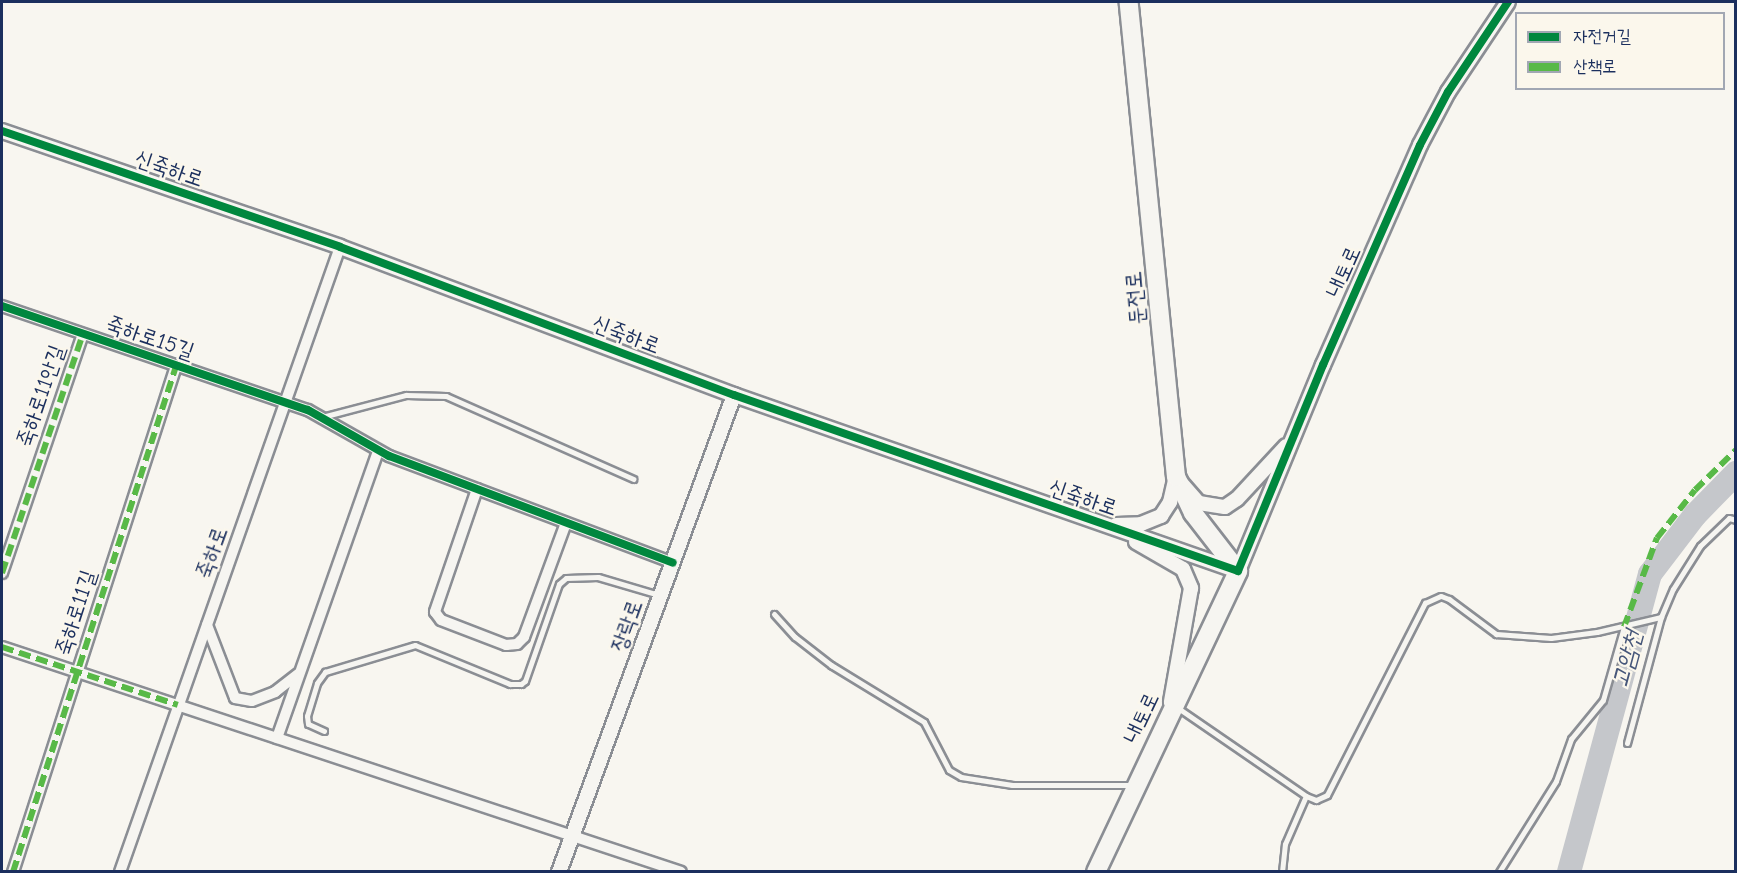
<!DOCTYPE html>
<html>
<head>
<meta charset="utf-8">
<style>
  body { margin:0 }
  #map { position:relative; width:1737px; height:873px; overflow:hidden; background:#f8f6f0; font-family:"Comic Neue","Poor Story",sans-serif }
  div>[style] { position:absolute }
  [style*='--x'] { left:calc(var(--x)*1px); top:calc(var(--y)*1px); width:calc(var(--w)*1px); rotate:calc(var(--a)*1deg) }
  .river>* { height:24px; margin:-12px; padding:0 12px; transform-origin:12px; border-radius:12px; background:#c5c7cb }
  .roads { filter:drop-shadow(2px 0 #8b8e94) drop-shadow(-2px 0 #8b8e94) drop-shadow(0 2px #8b8e94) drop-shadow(0 -2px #8b8e94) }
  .service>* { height:5px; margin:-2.5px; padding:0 2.5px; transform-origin:2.5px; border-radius:2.5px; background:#f6f5f1 }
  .minor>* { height:10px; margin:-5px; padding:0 5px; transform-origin:5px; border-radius:5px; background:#f6f5f1 }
  .tertiary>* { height:14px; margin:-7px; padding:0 7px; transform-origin:7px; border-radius:7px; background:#f6f5f1 }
  .primary>* { height:18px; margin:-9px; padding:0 9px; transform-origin:9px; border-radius:9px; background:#f6f5f1 }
  .quiet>* { height:6px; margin-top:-3px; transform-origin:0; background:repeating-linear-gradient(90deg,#58b947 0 12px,transparent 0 18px) }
  .cycleway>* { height:8px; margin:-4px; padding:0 4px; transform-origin:4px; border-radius:4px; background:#00873e }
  span { translate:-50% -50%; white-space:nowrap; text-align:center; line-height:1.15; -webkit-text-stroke:4.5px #fbf7ec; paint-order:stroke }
  .street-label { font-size:22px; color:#1b2f5e }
  .water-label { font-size:24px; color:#47577a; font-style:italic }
  .frame { position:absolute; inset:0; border:3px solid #1b2f5e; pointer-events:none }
  .legend { position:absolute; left:1515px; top:12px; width:210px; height:78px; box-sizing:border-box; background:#fbf7ec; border:2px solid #a1a7b3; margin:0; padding:8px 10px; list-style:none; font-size:18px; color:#1b2f5e }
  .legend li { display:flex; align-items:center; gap:12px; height:30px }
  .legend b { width:30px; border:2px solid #a1a7b3 }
</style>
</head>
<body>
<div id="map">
  <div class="river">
    <i style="--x:1569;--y:872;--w:309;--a:-74.8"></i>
    <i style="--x:1650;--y:574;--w:74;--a:-52.7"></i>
    <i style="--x:1695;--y:515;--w:59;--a:-45.7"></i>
  </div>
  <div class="roads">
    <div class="service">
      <i style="--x:322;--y:417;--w:87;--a:-14.7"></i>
      <i style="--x:406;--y:395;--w:40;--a:1.4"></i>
      <i style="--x:446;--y:396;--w:205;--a:23.9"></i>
      <i style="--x:774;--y:614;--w:31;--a:48"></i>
      <i style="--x:795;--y:637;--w:46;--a:37.9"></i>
      <i style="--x:831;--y:665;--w:109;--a:31.5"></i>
      <i style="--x:924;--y:722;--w:54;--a:62.5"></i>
      <i style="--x:949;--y:770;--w:14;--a:30"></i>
      <i style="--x:961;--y:777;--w:52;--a:8.9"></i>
      <i style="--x:1012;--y:785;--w:120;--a:0"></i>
      <i style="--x:1178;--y:708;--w:155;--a:34.5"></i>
      <i style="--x:324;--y:731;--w:17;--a:-156"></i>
      <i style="--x:308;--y:724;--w:8;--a:-97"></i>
      <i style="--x:307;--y:716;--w:34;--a:-73"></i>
      <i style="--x:317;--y:683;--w:14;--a:-54"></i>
      <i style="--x:325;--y:672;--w:94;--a:-16.7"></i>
      <i style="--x:415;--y:645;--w:103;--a:22.3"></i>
      <i style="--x:510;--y:684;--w:11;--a:0"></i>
      <i style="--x:521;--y:684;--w:5;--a:-37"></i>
      <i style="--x:525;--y:681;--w:103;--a:-70.7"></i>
      <i style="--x:559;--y:584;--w:9;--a:-41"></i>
      <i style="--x:566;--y:578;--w:32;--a:-2"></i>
      <i style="--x:598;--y:577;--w:64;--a:16.4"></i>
      <i style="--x:1627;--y:743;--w:131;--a:-74.9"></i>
      <i style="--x:1661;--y:617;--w:30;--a:-67"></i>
      <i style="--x:1673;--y:589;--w:51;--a:-57.9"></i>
      <i style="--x:1700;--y:546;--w:40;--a:-44"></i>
      <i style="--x:1729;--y:518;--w:7;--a:16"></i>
      <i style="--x:1282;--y:872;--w:28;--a:-84"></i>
      <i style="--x:1285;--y:844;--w:52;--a:-66.4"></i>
      <i style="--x:1306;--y:796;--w:11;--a:22"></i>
      <i style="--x:1316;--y:800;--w:12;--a:-24"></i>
      <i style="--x:1327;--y:795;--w:216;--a:-63"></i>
      <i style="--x:1425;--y:603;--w:17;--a:-24"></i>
      <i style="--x:1441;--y:596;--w:9;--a:21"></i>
      <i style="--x:1449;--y:599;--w:59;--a:36.7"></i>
      <i style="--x:1496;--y:634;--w:55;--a:4.2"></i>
      <i style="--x:1551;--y:638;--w:46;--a:-7.4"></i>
      <i style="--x:1597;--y:632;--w:66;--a:-13.2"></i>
      <i style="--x:1499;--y:872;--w:107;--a:-57.9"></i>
      <i style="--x:1556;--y:781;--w:45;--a:-70.3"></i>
      <i style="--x:1571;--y:739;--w:50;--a:-50.6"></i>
      <i style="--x:1603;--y:700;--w:76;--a:-74"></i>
    </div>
    <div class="minor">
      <i style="--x:2;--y:306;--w:323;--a:18.8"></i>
      <i style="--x:308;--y:410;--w:93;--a:29.6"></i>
      <i style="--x:389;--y:456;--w:303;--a:20.6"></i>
      <i style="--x:477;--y:489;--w:130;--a:108.9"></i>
      <i style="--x:435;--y:612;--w:10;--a:53"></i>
      <i style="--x:441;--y:620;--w:70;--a:21"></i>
      <i style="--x:506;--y:645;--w:11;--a:-5"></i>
      <i style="--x:517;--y:644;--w:10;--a:-45"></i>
      <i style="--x:524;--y:637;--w:121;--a:-69.8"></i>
      <i style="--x:2;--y:573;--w:252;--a:-71.3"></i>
      <i style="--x:207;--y:625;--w:78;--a:69"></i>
      <i style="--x:235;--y:698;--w:17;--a:10"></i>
      <i style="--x:252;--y:701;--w:25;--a:-21"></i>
      <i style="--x:275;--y:692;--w:29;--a:-38"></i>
      <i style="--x:2;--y:647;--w:715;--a:18.33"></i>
      <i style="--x:277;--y:738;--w:304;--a:-70.6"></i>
      <i style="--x:13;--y:872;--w:532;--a:-72.14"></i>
      <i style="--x:120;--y:872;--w:663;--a:-70.61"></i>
    </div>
    <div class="tertiary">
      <i style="--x:2;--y:131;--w:357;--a:18.9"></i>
      <i style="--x:340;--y:247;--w:421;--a:20.6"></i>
      <i style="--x:734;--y:395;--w:534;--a:19.25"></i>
      <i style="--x:1238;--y:571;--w:223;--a:-67.6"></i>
      <i style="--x:1323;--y:365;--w:240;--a:-66.2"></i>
      <i style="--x:1420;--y:145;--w:60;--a:-62.2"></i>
      <i style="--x:1448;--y:92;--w:108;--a:-56.3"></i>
      <i style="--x:1116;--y:525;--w:25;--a:-2"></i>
      <i style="--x:1141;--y:524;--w:22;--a:-22"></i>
      <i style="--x:1161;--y:516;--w:17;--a:-57"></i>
      <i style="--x:1170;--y:502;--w:26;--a:-77"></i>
      <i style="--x:1176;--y:477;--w:35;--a:49"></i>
      <i style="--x:1199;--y:503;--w:26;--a:9"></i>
      <i style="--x:1225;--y:507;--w:14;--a:-34"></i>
      <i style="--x:1237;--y:499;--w:72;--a:-47.2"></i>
      <i style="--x:1136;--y:542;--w:54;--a:29.9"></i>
      <i style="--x:1183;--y:569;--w:21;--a:67"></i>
      <i style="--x:1191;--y:588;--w:116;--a:100"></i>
      <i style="--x:559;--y:872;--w:508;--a:-69.85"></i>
    </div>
    <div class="primary">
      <i style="--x:1096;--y:872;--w:333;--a:-64.7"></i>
      <i style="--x:1238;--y:571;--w:73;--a:-127.8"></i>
      <i style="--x:1193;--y:513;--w:40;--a:-115"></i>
      <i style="--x:1176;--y:477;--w:477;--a:-95.7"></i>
    </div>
  </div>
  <div class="quiet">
    <i style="--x:2;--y:573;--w:252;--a:-71.3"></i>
    <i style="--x:1624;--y:627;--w:95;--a:-69.7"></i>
    <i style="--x:1657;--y:538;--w:61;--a:-51.6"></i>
    <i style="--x:1695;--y:490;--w:57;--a:-44.3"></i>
    <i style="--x:2;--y:647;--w:185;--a:18.2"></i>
    <i style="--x:13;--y:872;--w:532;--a:-72.14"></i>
  </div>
  <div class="cycleway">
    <i style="--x:2;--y:131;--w:357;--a:18.9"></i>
    <i style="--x:340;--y:247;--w:421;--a:20.6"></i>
    <i style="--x:734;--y:395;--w:534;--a:19.25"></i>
    <i style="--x:1238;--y:571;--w:223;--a:-67.6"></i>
    <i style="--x:1323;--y:365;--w:240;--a:-66.2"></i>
    <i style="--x:1420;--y:145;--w:60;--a:-62.2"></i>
    <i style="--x:1448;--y:92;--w:108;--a:-56.3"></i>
    <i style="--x:2;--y:306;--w:323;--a:18.8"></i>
    <i style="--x:308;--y:410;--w:93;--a:29.6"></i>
    <i style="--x:389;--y:456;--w:303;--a:20.6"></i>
  </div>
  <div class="street-label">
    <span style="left:169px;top:169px;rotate:19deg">신죽하로</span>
    <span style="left:1344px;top:272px;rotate:-66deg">내토로</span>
    <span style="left:1136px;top:298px;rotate:-95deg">둔전로</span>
    <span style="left:626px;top:335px;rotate:21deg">신죽하로</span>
    <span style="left:150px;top:338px;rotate:19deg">죽하로15길</span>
    <span style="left:41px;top:396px;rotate:-71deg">죽하로11안길</span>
    <span style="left:1083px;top:498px;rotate:19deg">신죽하로</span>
    <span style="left:212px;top:553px;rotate:-70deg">죽하로</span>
    <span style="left:76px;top:613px;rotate:-72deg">죽하로11길</span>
    <span style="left:627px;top:626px;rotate:-70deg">장락로</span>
    <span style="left:1142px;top:718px;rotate:-65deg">내토로</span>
  </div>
  <div class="water-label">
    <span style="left:1627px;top:659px;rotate:-75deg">고암천</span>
  </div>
  <div class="frame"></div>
  <ul class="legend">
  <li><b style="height:8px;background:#00873e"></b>자전거길</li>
  <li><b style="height:8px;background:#58b947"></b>산책로</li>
  </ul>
</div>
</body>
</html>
